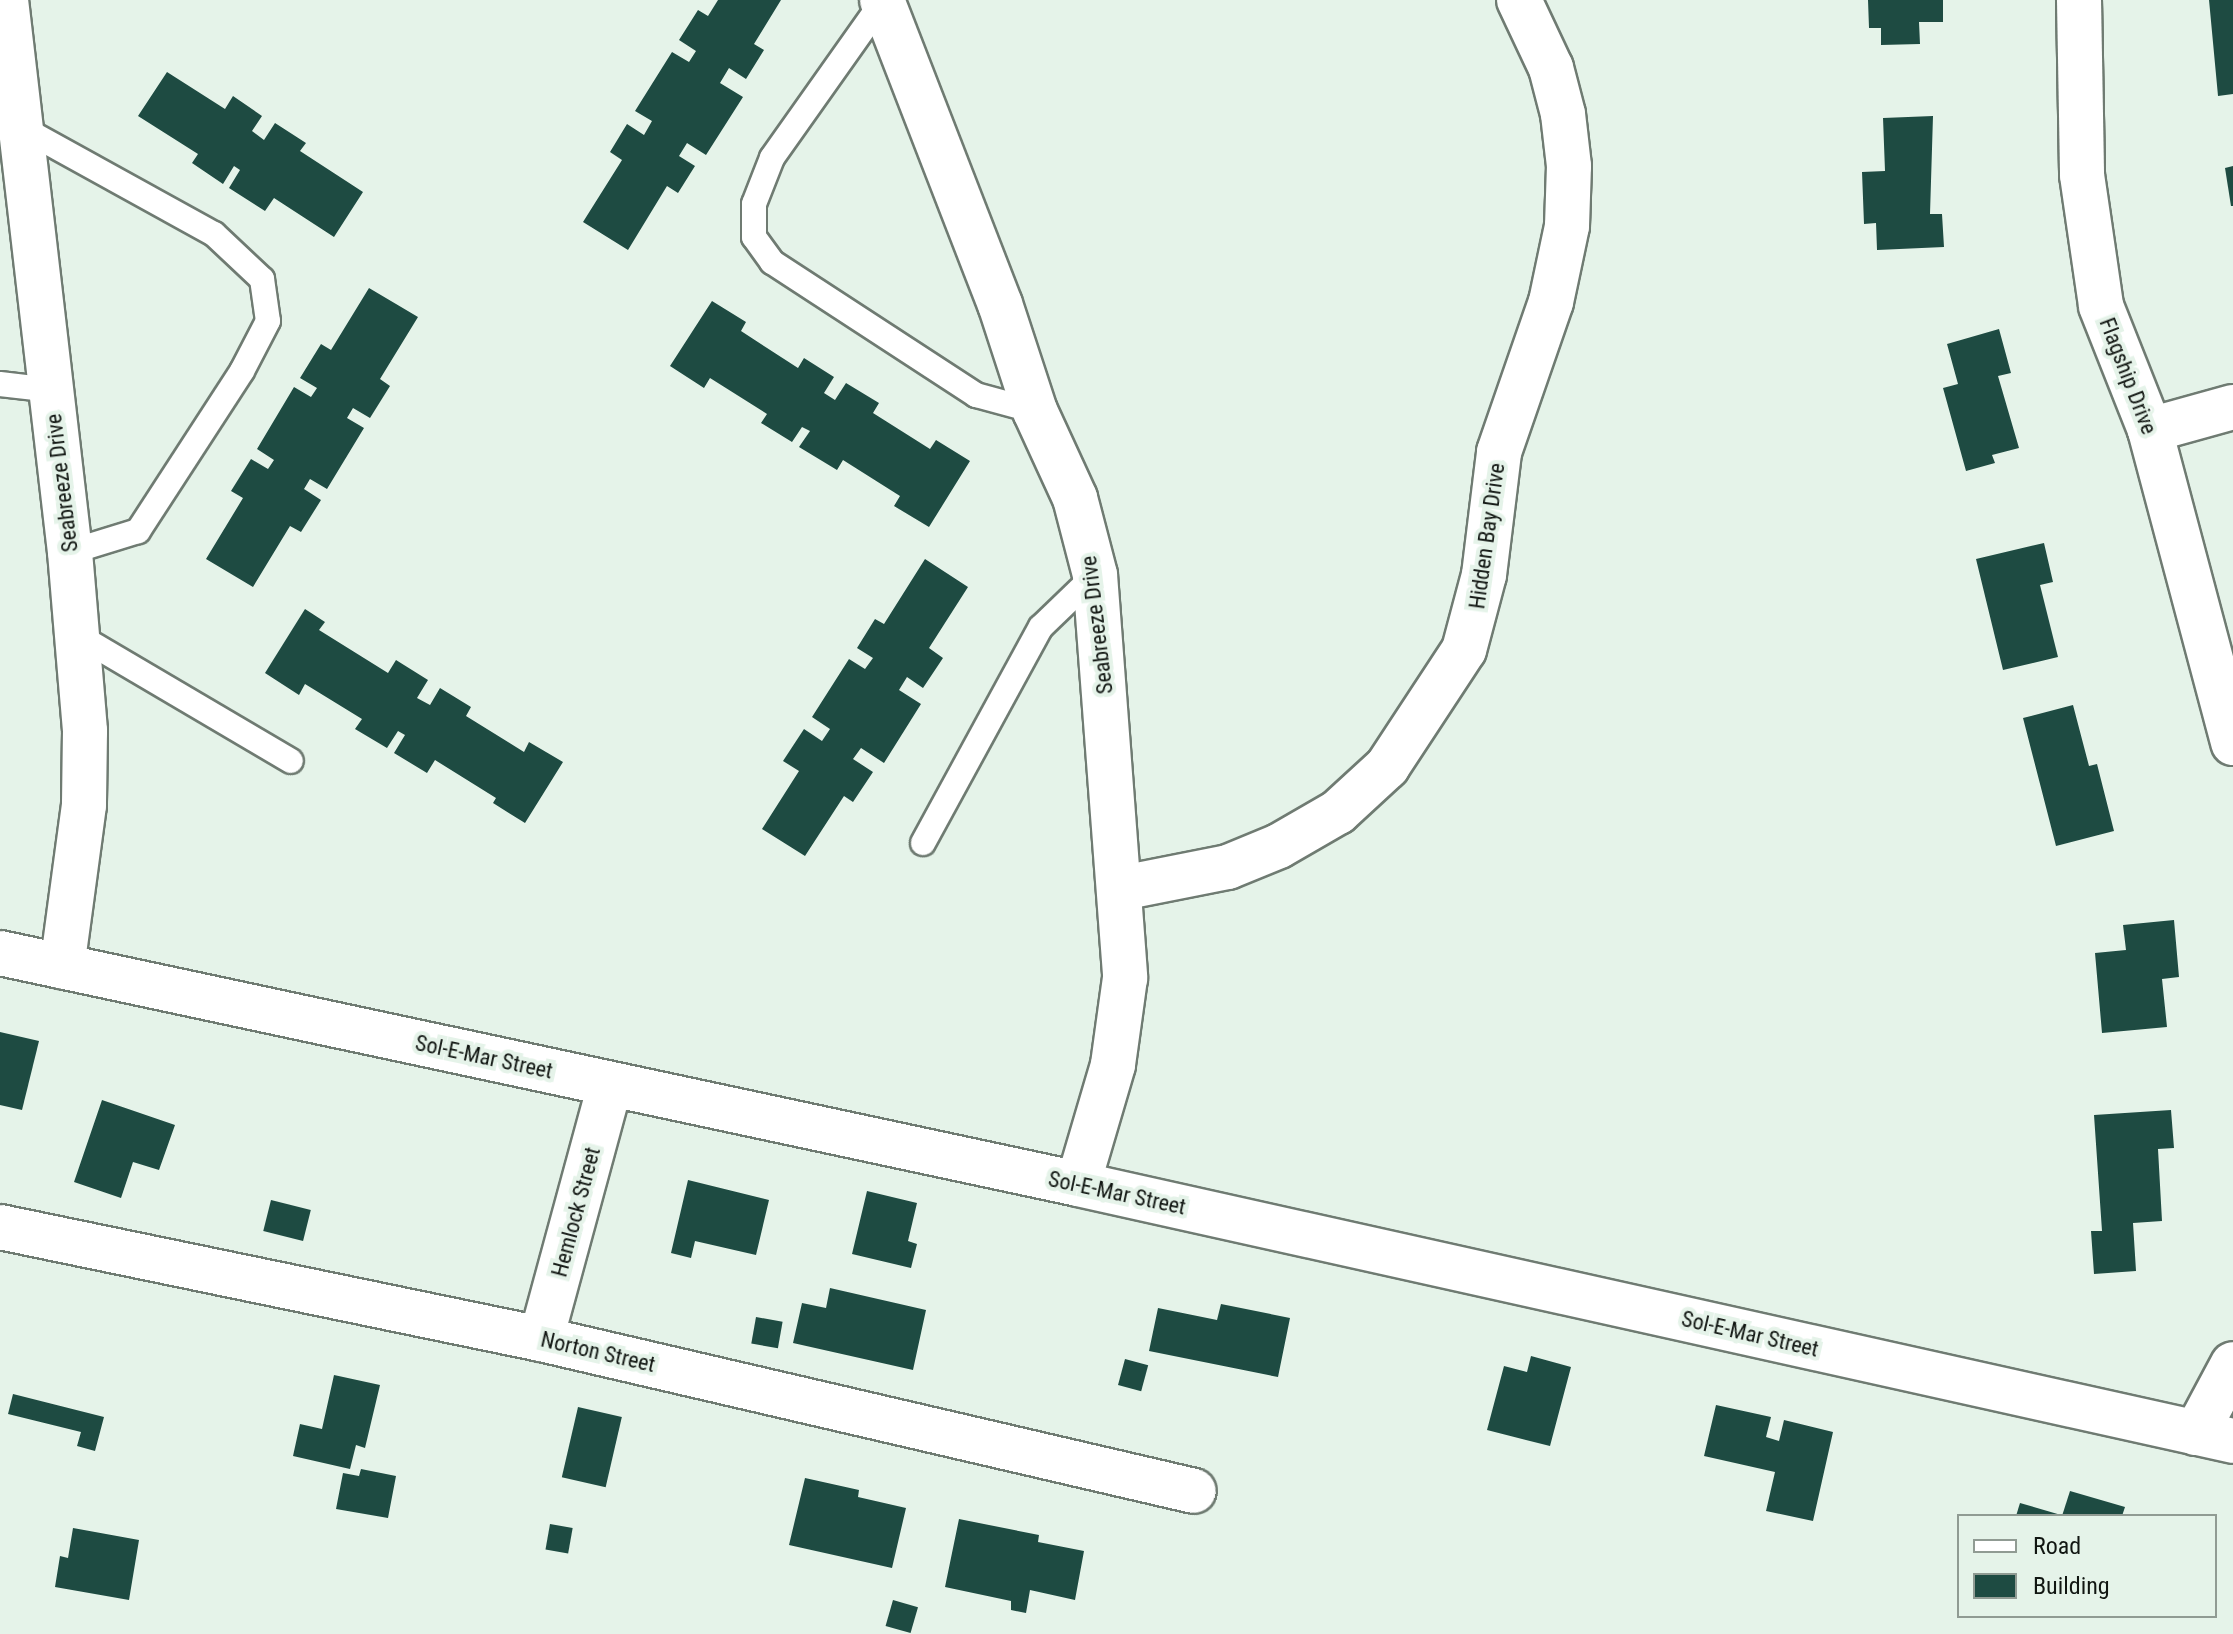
<!DOCTYPE html>
<html>
<head>
<meta charset="utf-8">
<style>
  body { margin:0 }
  #map { position:relative; width:2233px; height:1634px; overflow:hidden; background:#e5f3e9; font-family:"Roboto Condensed",sans-serif }
  div>[style] { position:absolute }
  [style*='--x'] { left:calc(var(--x)*1px); top:calc(var(--y)*1px); width:calc(var(--w)*1px); rotate:calc(var(--a)*1deg) }
  .building>* { inset:0; background:#1e4b42; transform-origin:0 0 }
  .roads { filter:drop-shadow(2px 0 #6f7b72) drop-shadow(-2px 0 #6f7b72) drop-shadow(0 2px #6f7b72) drop-shadow(0 -2px #6f7b72) }
  .lane>* { height:24px; margin:-12px; padding:0 12px; transform-origin:12px; border-radius:12px; background:#fff }
  .street>* { height:44px; margin:-22px; padding:0 22px; transform-origin:22px; border-radius:22px; background:#fff }
  span { translate:-50% -50%; white-space:nowrap; text-align:center; line-height:1.15; -webkit-text-stroke:8px #e5f3e9; paint-order:stroke }
  .street-label { font-size:22px; color:#111612 }
  .legend { position:absolute; left:1957px; top:1514px; width:260px; height:104px; box-sizing:border-box; background:#e5f3e9; border:2px solid #909b93; margin:0; padding:10px 14px; list-style:none; font-size:24px; color:#111612 }
  .legend li { display:flex; align-items:center; gap:16px; height:40px }
  .legend b { width:40px; border:2px solid #909b93 }
</style>
</head>
<body>
<div id="map">
  <div class="building">
    <i style="clip-path:polygon(718px 0,781px 0,754px 44px,764px 50px,746px 79px,729px 68px,720px 83px,743px 97px,706px 155px,687px 143px,679px 156px,695px 166px,678px 193px,667px 186px,628px 250px,583px 222px,622px 160px,610px 152px,627px 124px,644px 135px,652px 121px,635px 111px,672px 52px,689px 62px,696px 51px,679px 40px,698px 10px,708px 16px)"></i>
    <i style="clip-path:polygon(1868px 0,1943px 0,1943px 22px,1919px 22px,1920px 44px,1881px 45px,1881px 28px,1869px 28px)"></i>
    <i style="clip-path:polygon(2209px 0,2233px 0,2233px 94px,2218px 96px)"></i>
    <i style="clip-path:polygon(167px 72px,225px 109px,233px 96px,262px 116px,252px 131px,264px 140px,275px 123px,306px 143px,300px 151px,363px 192px,334px 237px,274px 198px,265px 211px,229px 188px,240px 170px,234px 166px,223px 184px,192px 163px,198px 154px,138px 116px)"></i>
    <i style="clip-path:polygon(1933px 116px,1930px 214px,1942px 214px,1944px 247px,1877px 250px,1876px 223px,1864px 224px,1862px 172px,1885px 171px,1883px 118px)"></i>
    <i style="clip-path:polygon(2233px 166px,2233px 206px,2231px 206px,2225px 168px)"></i>
    <i style="clip-path:polygon(369px 288px,418px 317px,380px 379px,390px 386px,370px 418px,353px 408px,347px 418px,364px 428px,327px 489px,310px 479px,304px 489px,321px 500px,301px 532px,290px 526px,253px 587px,206px 559px,243px 498px,231px 491px,251px 459px,268px 469px,274px 460px,257px 449px,294px 387px,311px 397px,317px 388px,300px 378px,321px 344px,331px 350px)"></i>
    <i style="clip-path:polygon(712px 301px,746px 322px,741px 331px,798px 368px,804px 358px,834px 377px,824px 393px,835px 400px,846px 383px,879px 403px,873px 413px,930px 449px,936px 440px,970px 461px,929px 527px,894px 506px,900px 496px,843px 460px,837px 470px,799px 447px,810px 431px,802px 427px,792px 442px,761px 423px,767px 414px,710px 378px,704px 388px,670px 366px)"></i>
    <i style="clip-path:polygon(1999px 329px,2011px 373px,1998px 376px,2019px 448px,1992px 455px,1995px 463px,1966px 471px,1943px 388px,1958px 384px,1947px 344px)"></i>
    <i style="clip-path:polygon(2044px 543px,2053px 582px,2040px 585px,2058px 657px,2003px 670px,1976px 559px)"></i>
    <i style="clip-path:polygon(925px 559px,968px 587px,929px 648px,943px 658px,923px 688px,907px 677px,899px 690px,921px 704px,884px 763px,861px 748px,853px 759px,873px 772px,853px 802px,844px 796px,805px 856px,762px 829px,799px 771px,783px 761px,804px 729px,822px 741px,830px 729px,812px 717px,849px 659px,865px 669px,873px 658px,857px 648px,875px 619px,884px 624px)"></i>
    <i style="clip-path:polygon(305px 609px,325px 622px,319px 630px,388px 673px,396px 660px,428px 680px,417px 698px,430px 705px,440px 688px,471px 707px,466px 716px,524px 752px,529px 742px,563px 762px,525px 823px,493px 803px,496px 798px,435px 760px,427px 773px,394px 753px,405px 735px,398px 731px,387px 748px,355px 729px,362px 719px,305px 684px,299px 695px,265px 673px)"></i>
    <i style="clip-path:polygon(2073px 705px,2089px 766px,2097px 764px,2114px 831px,2056px 846px,2023px 718px)"></i>
    <i style="clip-path:polygon(2174px 920px,2179px 977px,2162px 979px,2167px 1027px,2102px 1033px,2095px 953px,2126px 950px,2123px 925px)"></i>
    <i style="clip-path:polygon(0 1032px,39px 1041px,22px 1110px,0 1105px)"></i>
    <i style="clip-path:polygon(102px 1100px,175px 1125px,159px 1170px,133px 1162px,121px 1198px,74px 1182px)"></i>
    <i style="clip-path:polygon(2171px 1110px,2174px 1148px,2158px 1149px,2162px 1221px,2133px 1223px,2136px 1271px,2094px 1274px,2091px 1231px,2102px 1231px,2094px 1115px)"></i>
    <i style="clip-path:polygon(688px 1180px,769px 1200px,756px 1255px,695px 1241px,691px 1258px,671px 1253px)"></i>
    <i style="clip-path:polygon(867px 1191px,917px 1203px,908px 1241px,917px 1244px,911px 1268px,852px 1254px)"></i>
    <i style="left:271px;top:1200px;width:41px;height:32px;rotate:14deg"></i>
    <i style="clip-path:polygon(830px 1288px,926px 1310px,913px 1370px,793px 1343px,802px 1303px,826px 1308px)"></i>
    <i style="clip-path:polygon(1221px 1304px,1290px 1318px,1278px 1377px,1149px 1351px,1158px 1308px,1217px 1320px)"></i>
    <i style="left:756px;top:1317px;width:27px;height:27px;rotate:10deg"></i>
    <i style="clip-path:polygon(1531px 1356px,1571px 1367px,1550px 1446px,1487px 1430px,1504px 1366px,1527px 1372px)"></i>
    <i style="left:1125px;top:1359px;width:24px;height:27px;rotate:15deg"></i>
    <i style="clip-path:polygon(334px 1375px,380px 1385px,365px 1448px,356px 1445px,350px 1469px,293px 1456px,300px 1424px,322px 1429px)"></i>
    <i style="clip-path:polygon(13px 1394px,104px 1417px,95px 1451px,77px 1446px,81px 1432px,8px 1414px)"></i>
    <i style="clip-path:polygon(1716px 1405px,1771px 1417px,1766px 1437px,1779px 1441px,1784px 1420px,1833px 1432px,1813px 1521px,1766px 1511px,1775px 1472px,1704px 1456px)"></i>
    <i style="left:578px;top:1407px;width:45px;height:72px;rotate:13deg"></i>
    <i style="clip-path:polygon(361px 1469px,396px 1476px,388px 1518px,336px 1509px,343px 1473px,359px 1476px)"></i>
    <i style="clip-path:polygon(805px 1478px,859px 1490px,858px 1497px,906px 1508px,892px 1568px,789px 1545px)"></i>
    <i style="clip-path:polygon(2070px 1491px,2125px 1507px,2122px 1516px,2062px 1516px)"></i>
    <i style="clip-path:polygon(2020px 1503px,2061px 1515px,2061px 1516px,2016px 1516px)"></i>
    <i style="clip-path:polygon(959px 1519px,1039px 1535px,1038px 1542px,1084px 1551px,1075px 1600px,1030px 1590px,1026px 1613px,1011px 1610px,1011px 1601px,945px 1587px)"></i>
    <i style="left:550px;top:1524px;width:23px;height:26px;rotate:10deg"></i>
    <i style="clip-path:polygon(73px 1528px,139px 1540px,129px 1600px,55px 1587px,60px 1556px,68px 1558px)"></i>
    <i style="left:893px;top:1600px;width:26px;height:27px;rotate:16deg"></i>
  </div>
  <div class="roads">
    <div class="lane">
      <i style="--x:883;--y:1;--w:192;--a:125.3"></i>
      <i style="--x:772;--y:158;--w:49;--a:111.4"></i>
      <i style="--x:754;--y:204;--w:33;--a:90"></i>
      <i style="--x:754;--y:237;--w:31;--a:54"></i>
      <i style="--x:772;--y:262;--w:244;--a:33.1"></i>
      <i style="--x:976;--y:395;--w:61;--a:15.2"></i>
      <i style="--x:22;--y:128;--w:219;--a:28.9"></i>
      <i style="--x:214;--y:234;--w:66;--a:43.2"></i>
      <i style="--x:262;--y:279;--w:42;--a:81.9"></i>
      <i style="--x:268;--y:321;--w:56;--a:117.5"></i>
      <i style="--x:242;--y:371;--w:191;--a:123"></i>
      <i style="--x:138;--y:531;--w:71;--a:162.8"></i>
      <i style="--x:0;--y:384;--w:51;--a:6.7"></i>
      <i style="--x:77;--y:635;--w:248;--a:30.5"></i>
      <i style="--x:923;--y:843;--w:246;--a:-61.4"></i>
      <i style="--x:1041;--y:627;--w:75;--a:-43.9"></i>
    </div>
    <div class="street">
      <i style="--x:6;--y:0;--w:556;--a:83.39"></i>
      <i style="--x:70;--y:552;--w:180;--a:85.2"></i>
      <i style="--x:85;--y:731;--w:74;--a:90.8"></i>
      <i style="--x:84;--y:805;--w:163;--a:97.7"></i>
      <i style="--x:882;--y:0;--w:326;--a:68.8"></i>
      <i style="--x:1000;--y:304;--w:113;--a:71.9"></i>
      <i style="--x:1035;--y:411;--w:96;--a:65.3"></i>
      <i style="--x:1075;--y:498;--w:80;--a:75.4"></i>
      <i style="--x:1095;--y:575;--w:404;--a:85.7"></i>
      <i style="--x:1125;--y:978;--w:88;--a:97.9"></i>
      <i style="--x:1113;--y:1065;--w:124;--a:106.4"></i>
      <i style="--x:2079;--y:0;--w:175;--a:89"></i>
      <i style="--x:2082;--y:175;--w:132;--a:81.7"></i>
      <i style="--x:2101;--y:306;--w:133;--a:68.4"></i>
      <i style="--x:2150;--y:430;--w:324;--a:75.1"></i>
      <i style="--x:2150;--y:430;--w:86;--a:-15.5"></i>
      <i style="--x:1122;--y:888;--w:108;--a:-11.2"></i>
      <i style="--x:1228;--y:867;--w:55;--a:-22.4"></i>
      <i style="--x:1279;--y:846;--w:68;--a:-30"></i>
      <i style="--x:1338;--y:812;--w:67;--a:-42.6"></i>
      <i style="--x:1387;--y:767;--w:140;--a:-56.7"></i>
      <i style="--x:1464;--y:650;--w:78;--a:-75.1"></i>
      <i style="--x:1484;--y:575;--w:124;--a:-83"></i>
      <i style="--x:1499;--y:452;--w:159;--a:-70.9"></i>
      <i style="--x:1551;--y:302;--w:78;--a:-78.1"></i>
      <i style="--x:1567;--y:226;--w:60;--a:-88.1"></i>
      <i style="--x:1569;--y:166;--w:52;--a:-96.6"></i>
      <i style="--x:1563;--y:114;--w:48;--a:-104.6"></i>
      <i style="--x:1551;--y:68;--w:75;--a:-115.2"></i>
      <i style="--x:0;--y:953;--w:1102;--a:12.09"></i>
      <i style="--x:1078;--y:1184;--w:1183;--a:12.54"></i>
      <i style="--x:0;--y:1227;--w:552;--a:11.7"></i>
      <i style="--x:541;--y:1339;--w:670;--a:13.1"></i>
      <i style="--x:541;--y:1339;--w:263;--a:-74.8"></i>
      <i style="--x:2196;--y:1433;--w:78;--a:-61.8"></i>
    </div>
  </div>
  <div class="street-label">
    <span style="left:2128px;top:376px;rotate:69deg">Flagship Drive</span>
    <span style="left:62px;top:483px;rotate:-97deg">Seabreeze Drive</span>
    <span style="left:1487px;top:536px;rotate:-82deg">Hidden Bay Drive</span>
    <span style="left:1097px;top:625px;rotate:-97deg">Seabreeze Drive</span>
    <span style="left:484px;top:1057px;rotate:12deg">Sol-E-Mar Street</span>
    <span style="left:1117px;top:1193px;rotate:12deg">Sol-E-Mar Street</span>
    <span style="left:576px;top:1212px;rotate:-75deg">Hemlock Street</span>
    <span style="left:1750px;top:1334px;rotate:13deg">Sol-E-Mar Street</span>
    <span style="left:598px;top:1352px;rotate:13deg">Norton Street</span>
  </div>
  <ul class="legend">
  <li><b style="height:10px;background:#fff"></b>Road</li>
  <li><b style="height:22px;background:#1e4b42"></b>Building</li>
  </ul>
</div>
</body>
</html>
